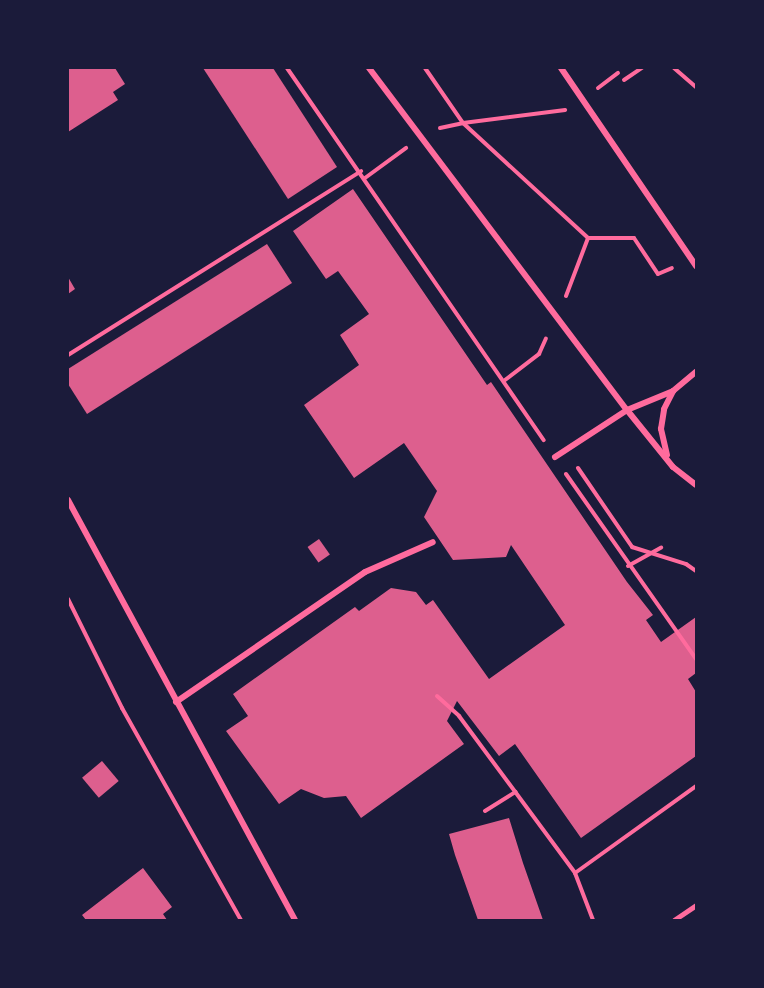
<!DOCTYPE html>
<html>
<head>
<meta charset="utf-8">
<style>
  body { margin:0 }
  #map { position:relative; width:764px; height:988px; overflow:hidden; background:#1b1b3a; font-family:"PT Sans Narrow",sans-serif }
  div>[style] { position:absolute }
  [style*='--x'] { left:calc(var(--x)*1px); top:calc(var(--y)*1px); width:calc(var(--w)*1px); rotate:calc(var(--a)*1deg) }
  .building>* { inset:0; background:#dd5f8e; transform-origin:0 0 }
  .path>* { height:4px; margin:-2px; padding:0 2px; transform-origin:2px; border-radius:2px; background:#ff6b9d }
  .service>* { height:4.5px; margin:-2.25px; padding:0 2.25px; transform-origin:2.25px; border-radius:2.25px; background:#ff6b9d }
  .minor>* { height:6px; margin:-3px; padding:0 3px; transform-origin:3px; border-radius:3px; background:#ff6b9d }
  span { translate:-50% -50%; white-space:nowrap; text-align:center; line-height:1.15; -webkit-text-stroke:4.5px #1b1b3a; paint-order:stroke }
  .frame { position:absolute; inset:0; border:69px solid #1b1b3a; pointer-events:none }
</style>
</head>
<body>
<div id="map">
  <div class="building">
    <i style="clip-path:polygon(68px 68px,115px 68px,125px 84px,113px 92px,118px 100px,68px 132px)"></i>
    <i style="clip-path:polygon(203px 68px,273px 68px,337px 167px,288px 199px)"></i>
    <i style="clip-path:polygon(353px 189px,487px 385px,491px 382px,627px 582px,653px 615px,646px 620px,661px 642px,696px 617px,696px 673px,688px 679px,696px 692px,696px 756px,581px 838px,515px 744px,499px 756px,457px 701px,447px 721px,464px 744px,361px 818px,346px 796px,324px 798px,301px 789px,279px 804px,226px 731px,248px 716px,233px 694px,355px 607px,359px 611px,391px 588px,416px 592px,426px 605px,433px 600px,489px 679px,565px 625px,511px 545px,506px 557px,453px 560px,424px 517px,437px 491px,404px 443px,354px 478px,304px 405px,359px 365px,340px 335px,369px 314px,338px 271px,326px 279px,293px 231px)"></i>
    <i style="clip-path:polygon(267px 244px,292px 283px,87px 414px,68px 384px,68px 369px)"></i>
    <i style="clip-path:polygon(68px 277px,75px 289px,68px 294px)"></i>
    <i style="left:319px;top:539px;width:19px;height:14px;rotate:55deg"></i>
    <i style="left:102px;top:761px;width:26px;height:26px;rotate:50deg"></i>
    <i style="clip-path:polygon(509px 818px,523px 863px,543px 920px,478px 920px,455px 855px,449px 834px)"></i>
    <i style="clip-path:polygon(143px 868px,172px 907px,163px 914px,167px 920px,86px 920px,82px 915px)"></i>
  </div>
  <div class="path">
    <i style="--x:287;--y:68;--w:452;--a:55.4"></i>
    <i style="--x:425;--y:68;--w:67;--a:55.4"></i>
    <i style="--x:463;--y:123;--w:103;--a:-7.3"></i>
    <i style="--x:674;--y:68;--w:29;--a:41"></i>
    <i style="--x:624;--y:80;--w:22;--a:-34"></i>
    <i style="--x:598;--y:88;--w:25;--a:-37"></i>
    <i style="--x:440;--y:128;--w:24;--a:-12"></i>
    <i style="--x:463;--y:123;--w:170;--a:42.6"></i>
    <i style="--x:588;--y:238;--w:46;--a:0"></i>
    <i style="--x:634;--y:238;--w:43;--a:56.3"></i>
    <i style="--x:658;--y:274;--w:15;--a:-23"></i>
    <i style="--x:365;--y:178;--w:51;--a:-36.2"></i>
    <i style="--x:566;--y:296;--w:62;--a:-69.2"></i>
    <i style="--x:68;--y:355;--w:346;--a:-32.1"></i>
    <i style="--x:505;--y:380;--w:43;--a:-37.4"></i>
    <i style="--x:539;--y:354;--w:17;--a:-66"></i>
    <i style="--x:578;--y:468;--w:96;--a:55.6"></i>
    <i style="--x:632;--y:547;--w:57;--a:17.5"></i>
    <i style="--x:686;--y:564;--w:12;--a:35"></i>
    <i style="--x:566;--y:474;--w:226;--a:54.9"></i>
    <i style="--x:628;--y:566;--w:38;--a:-29"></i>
    <i style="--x:68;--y:599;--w:122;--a:63.6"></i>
    <i style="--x:122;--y:708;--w:243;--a:60.7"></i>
    <i style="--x:437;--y:696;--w:30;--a:42"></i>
    <i style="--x:459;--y:716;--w:195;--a:53.5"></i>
    <i style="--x:575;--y:873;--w:50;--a:69"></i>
    <i style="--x:485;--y:811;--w:36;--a:-32"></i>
    <i style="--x:575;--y:873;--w:149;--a:-35.7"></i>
  </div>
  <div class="service">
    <i style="--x:674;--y:920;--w:27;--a:-34"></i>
  </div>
  <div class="minor">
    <i style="--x:369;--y:68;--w:428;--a:53"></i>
    <i style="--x:627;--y:410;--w:73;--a:51.1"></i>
    <i style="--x:673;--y:467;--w:29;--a:38"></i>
    <i style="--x:561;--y:68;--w:240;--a:55.7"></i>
    <i style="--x:667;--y:455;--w:27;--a:-103"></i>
    <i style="--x:661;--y:429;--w:20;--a:-81"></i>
    <i style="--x:664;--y:409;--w:20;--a:-63"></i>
    <i style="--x:673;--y:391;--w:30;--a:-40"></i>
    <i style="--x:555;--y:457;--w:86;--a:-33.1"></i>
    <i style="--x:627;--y:410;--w:50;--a:-22.4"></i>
    <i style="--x:68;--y:500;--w:477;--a:61.6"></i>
    <i style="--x:176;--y:702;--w:229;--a:-34.5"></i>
    <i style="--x:365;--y:572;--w:74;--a:-23.8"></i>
  </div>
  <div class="frame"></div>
</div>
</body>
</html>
